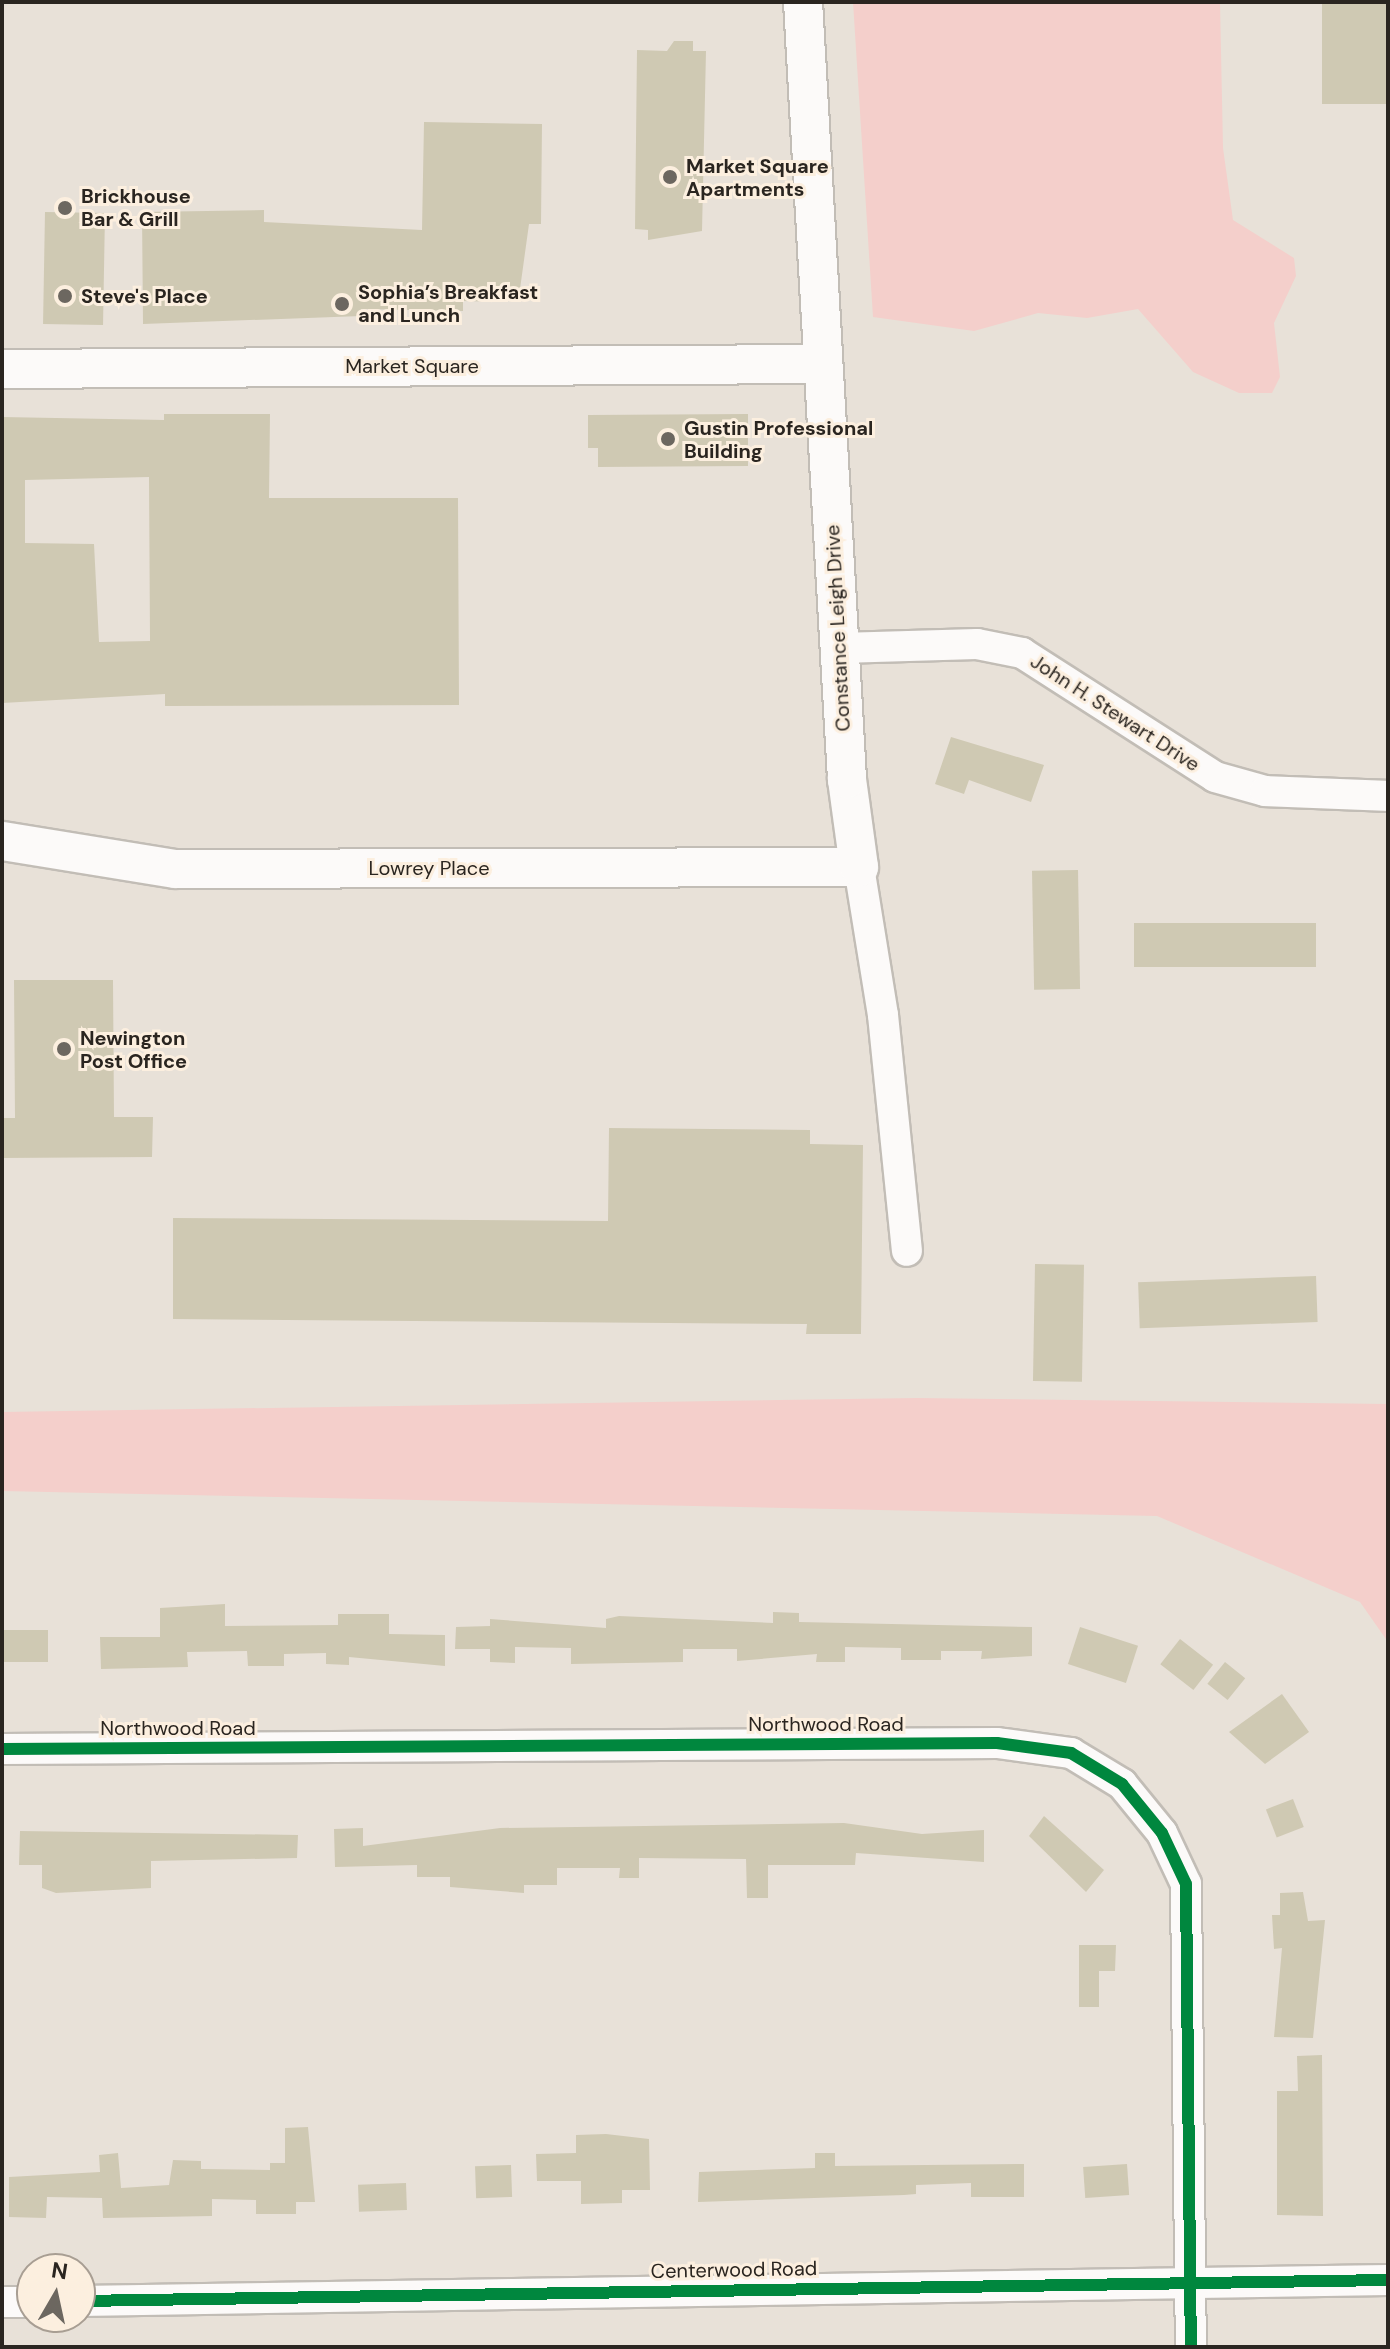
<!DOCTYPE html>
<html>
<head>
<meta charset="utf-8">
<style>
  body { margin:0 }
  #map { position:relative; width:1390px; height:2349px; overflow:hidden; background:#e8e1d8; font-family:"DM Sans",sans-serif }
  div>[style] { position:absolute }
  [style*='--x'] { left:calc(var(--x)*1px); top:calc(var(--y)*1px); width:calc(var(--w)*1px); rotate:calc(var(--a)*1deg) }
  .green>* { inset:0; background:#f4cfcb }
  .building>* { inset:0; background:#cfc9b3; transform-origin:0 0 }
  .roads { filter:drop-shadow(2px 0 #c2bdb6) drop-shadow(-2px 0 #c2bdb6) drop-shadow(0 2px #c2bdb6) drop-shadow(0 -2px #c2bdb6) }
  .minor>* { height:30px; margin:-15px; padding:0 15px; transform-origin:15px; border-radius:15px; background:#fcfaf9 }
  .tertiary>* { height:38px; margin:-19px; padding:0 19px; transform-origin:19px; border-radius:19px; background:#fcfaf9 }
  .cycleway>* { height:12px; margin:-6px; padding:0 6px; transform-origin:6px; border-radius:6px; background:#00873e }
  .dots>* { width:22px; height:22px; translate:-50% -50%; box-sizing:border-box; border:4px solid #fcefdf; border-radius:50% }
  span { translate:-50% -50%; white-space:nowrap; text-align:center; line-height:1.15; -webkit-text-stroke:6px #fcefdf; paint-order:stroke }
  .poi-label { font-size:20px; color:#2a2520; font-weight:700 }
  .left { translate:0 -50%; text-align:left }
  .street-label { font-size:20px; color:#2a2520 }
  .frame { position:absolute; inset:0; border:4px solid #2a2520; pointer-events:none }
  .north { position:absolute; left:16px; top:2253px; width:80px; height:80px; box-sizing:border-box; background:#fcefdf; border:2px solid #a89e93; border-radius:50%; rotate:9deg; font-size:22px; font-weight:700; line-height:32px; text-align:center; color:#2a2520 }
  .north::after { content:''; display:block; margin:auto; width:28px; height:36px; background:#6c6760; clip-path:polygon(50% 0,100% 100%,50% 72%,0 100%) }
</style>
</head>
<body>
<div id="map">
  <div class="green">
    <i style="clip-path:polygon(853px 2px,1220px 2px,1223px 148px,1233px 220px,1294px 258px,1296px 276px,1274px 323px,1280px 377px,1272px 393px,1239px 393px,1193px 372px,1138px 309px,1087px 318px,1038px 313px,974px 331px,873px 317px)"></i>
    <i style="clip-path:polygon(917px 1398px,1388px 1404px,1388px 1642px,1360px 1602px,1157px 1516px,2px 1491px,2px 1412px)"></i>
  </div>
  <div class="building">
    <i style="left:1322px;top:2px;width:66px;height:102px"></i>
    <i style="clip-path:polygon(674px 41px,693px 41px,693px 51px,706px 51px,702px 231px,648px 240px,648px 230px,635px 229px,637px 50px,667px 51px)"></i>
    <i style="clip-path:polygon(424px 122px,542px 124px,541px 224px,529px 224px,520px 289px,507px 288px,506px 302px,463px 301px,463px 311px,361px 309px,361px 316px,143px 324px,142px 212px,264px 210px,264px 222px,422px 230px)"></i>
    <i style="left:45px;top:212px;width:60px;height:112px;rotate:1deg"></i>
    <i style="clip-path:polygon(evenodd,164px 414px,270px 414px,269px 498px,458px 498px,459px 705px,165px 706px,165px 694px,2px 703px,2px 417px,164px 420px,164px 414px,149px 477px,150px 641px,99px 642px,94px 544px,25px 543px,25px 480px,149px 477px)"></i>
    <i style="clip-path:polygon(748px 414px,748px 466px,598px 467px,598px 448px,588px 448px,588px 415px)"></i>
    <i style="clip-path:polygon(951px 737px,1044px 765px,1031px 802px,969px 780px,964px 794px,935px 784px)"></i>
    <i style="left:1078px;top:870px;width:119px;height:46px;rotate:89deg"></i>
    <i style="left:1134px;top:923px;width:182px;height:44px"></i>
    <i style="clip-path:polygon(14px 980px,113px 980px,114px 1117px,153px 1117px,152px 1157px,2px 1158px,2px 1118px,15px 1118px)"></i>
    <i style="clip-path:polygon(609px 1128px,810px 1130px,810px 1144px,863px 1145px,861px 1334px,806px 1334px,807px 1324px,173px 1319px,173px 1218px,608px 1221px)"></i>
    <i style="left:1035px;top:1264px;width:49px;height:117px;rotate:1deg"></i>
    <i style="left:1316px;top:1276px;width:46px;height:178px;rotate:88deg"></i>
    <i style="clip-path:polygon(225px 1604px,225px 1626px,338px 1625px,338px 1614px,389px 1614px,389px 1634px,445px 1635px,445px 1666px,349px 1657px,349px 1665px,326px 1664px,326px 1653px,284px 1654px,284px 1666px,248px 1666px,247px 1651px,187px 1652px,188px 1667px,101px 1669px,100px 1637px,160px 1637px,160px 1608px)"></i>
    <i style="clip-path:polygon(773px 1612px,799px 1613px,799px 1622px,1032px 1627px,1032px 1656px,981px 1659px,982px 1651px,941px 1651px,941px 1660px,901px 1660px,901px 1648px,845px 1647px,845px 1662px,816px 1662px,817px 1654px,737px 1661px,737px 1649px,683px 1649px,683px 1662px,571px 1664px,571px 1648px,515px 1647px,515px 1663px,490px 1662px,490px 1649px,455px 1649px,456px 1627px,490px 1626px,490px 1619px,606px 1628px,606px 1619px,619px 1616px,773px 1623px)"></i>
    <i style="left:1080px;top:1627px;width:61px;height:39px;rotate:18deg"></i>
    <i style="left:2px;top:1630px;width:46px;height:32px"></i>
    <i style="left:1180px;top:1639px;width:42px;height:32px;rotate:38deg"></i>
    <i style="left:1225px;top:1662px;width:26px;height:28px;rotate:39deg"></i>
    <i style="clip-path:polygon(1282px 1694px,1309px 1732px,1265px 1764px,1229px 1732px)"></i>
    <i style="left:1293px;top:1799px;width:30px;height:29px;rotate:69deg"></i>
    <i style="clip-path:polygon(1044px 1816px,1104px 1870px,1086px 1892px,1029px 1836px)"></i>
    <i style="clip-path:polygon(844px 1823px,922px 1834px,984px 1830px,984px 1862px,856px 1853px,855px 1865px,768px 1865px,768px 1898px,747px 1898px,746px 1859px,639px 1858px,639px 1878px,619px 1878px,620px 1868px,557px 1868px,557px 1885px,524px 1885px,524px 1893px,450px 1887px,450px 1877px,417px 1877px,417px 1865px,335px 1867px,334px 1829px,363px 1828px,363px 1846px,500px 1828px)"></i>
    <i style="clip-path:polygon(20px 1831px,298px 1835px,297px 1858px,151px 1861px,151px 1888px,56px 1893px,42px 1888px,42px 1865px,19px 1865px)"></i>
    <i style="clip-path:polygon(1303px 1892px,1308px 1921px,1325px 1920px,1313px 2038px,1274px 2037px,1282px 1948px,1274px 1949px,1272px 1915px,1280px 1915px,1280px 1893px)"></i>
    <i style="clip-path:polygon(1079px 1945px,1116px 1945px,1115px 1971px,1099px 1971px,1099px 2007px,1079px 2007px)"></i>
    <i style="clip-path:polygon(1322px 2055px,1323px 2216px,1277px 2215px,1277px 2091px,1298px 2091px,1297px 2056px)"></i>
    <i style="clip-path:polygon(308px 2127px,315px 2202px,296px 2202px,296px 2214px,256px 2214px,256px 2200px,212px 2199px,212px 2216px,103px 2218px,102px 2198px,47px 2197px,46px 2218px,9px 2217px,9px 2177px,100px 2172px,99px 2155px,118px 2153px,121px 2188px,169px 2185px,173px 2160px,201px 2161px,201px 2169px,270px 2170px,270px 2163px,285px 2163px,285px 2128px)"></i>
    <i style="clip-path:polygon(606px 2134px,649px 2139px,650px 2190px,622px 2190px,622px 2203px,581px 2204px,581px 2181px,537px 2181px,536px 2154px,576px 2153px,576px 2135px)"></i>
    <i style="clip-path:polygon(815px 2153px,835px 2153px,835px 2166px,1024px 2164px,1024px 2197px,971px 2197px,971px 2183px,916px 2185px,916px 2194px,904px 2195px,698px 2202px,699px 2172px,815px 2168px)"></i>
    <i style="left:1127px;top:2164px;width:31px;height:44px;rotate:86deg"></i>
    <i style="left:511px;top:2165px;width:32px;height:36px;rotate:88deg"></i>
    <i style="left:406px;top:2183px;width:27px;height:48px;rotate:88deg"></i>
  </div>
  <div class="roads">
    <div class="minor">
      <i style="--x:840;--y:648;--w:137;--a:-1.7"></i>
      <i style="--x:977;--y:644;--w:46;--a:11.3"></i>
      <i style="--x:1022;--y:653;--w:229;--a:32.7"></i>
      <i style="--x:1215;--y:777;--w:52;--a:15.6"></i>
      <i style="--x:1265;--y:791;--w:123;--a:2.3"></i>
      <i style="--x:859;--y:867;--w:150;--a:80.8"></i>
      <i style="--x:883;--y:1015;--w:237;--a:84.2"></i>
      <i style="--x:2;--y:1749;--w:995;--a:-0.35"></i>
      <i style="--x:997;--y:1743;--w:75;--a:7.7"></i>
      <i style="--x:1071;--y:1753;--w:60;--a:31.3"></i>
      <i style="--x:1122;--y:1784;--w:63;--a:50.8"></i>
      <i style="--x:1162;--y:1833;--w:56;--a:64.8"></i>
      <i style="--x:1186;--y:1884;--w:463;--a:89.4"></i>
      <i style="--x:80;--y:2301;--w:1308;--a:-0.92"></i>
      <i style="--x:2;--y:2302;--w:30;--a:0"></i>
    </div>
    <div class="tertiary">
      <i style="--x:2;--y:369;--w:821;--a:-0.35"></i>
      <i style="--x:2;--y:841;--w:175;--a:9.2"></i>
      <i style="--x:175;--y:869;--w:684;--a:-0.17"></i>
      <i style="--x:859;--y:867;--w:89;--a:-97.8"></i>
      <i style="--x:847;--y:779;--w:778;--a:-93.24"></i>
    </div>
  </div>
  <div class="cycleway">
    <i style="--x:2;--y:1749;--w:995;--a:-0.35"></i>
    <i style="--x:997;--y:1743;--w:75;--a:7.7"></i>
    <i style="--x:1071;--y:1753;--w:60;--a:31.3"></i>
    <i style="--x:1122;--y:1784;--w:63;--a:50.8"></i>
    <i style="--x:1162;--y:1833;--w:56;--a:64.8"></i>
    <i style="--x:1186;--y:1884;--w:463;--a:89.4"></i>
    <i style="--x:80;--y:2301;--w:1308;--a:-0.92"></i>
  </div>
  <div class="dots">
    <i style="left:670px;top:177px;background:#6c6760"></i>
    <i style="left:65px;top:208px;background:#6c6760"></i>
    <i style="left:65px;top:296px;background:#6c6760"></i>
    <i style="left:342px;top:304px;background:#6c6760"></i>
    <i style="left:668px;top:439px;background:#6c6760"></i>
    <i style="left:64px;top:1049px;background:#6c6760"></i>
  </div>
  <div class="poi-label">
    <span class="left" style="left:686px;top:178px">Market Square<br>Apartments</span>
    <span class="left" style="left:81px;top:208px">Brickhouse<br>Bar &amp; Grill</span>
    <span class="left" style="left:358px;top:304px">Sophia’s Breakfast<br>and Lunch</span>
    <span class="left" style="left:81px;top:296px">Steve's Place</span>
    <span class="left" style="left:684px;top:440px">Gustin Professional<br>Building</span>
    <span class="left" style="left:80px;top:1050px">Newington<br>Post Office</span>
  </div>
  <div class="street-label">
    <span style="left:412px;top:366px">Market Square</span>
    <span style="left:838px;top:628px;rotate:-93deg">Constance Leigh Drive</span>
    <span style="left:1115px;top:713px;rotate:33deg">John H. Stewart Drive</span>
    <span style="left:429px;top:868px">Lowrey Place</span>
    <span style="left:826px;top:1724px">Northwood Road</span>
    <span style="left:178px;top:1728px">Northwood Road</span>
    <span style="left:734px;top:2270px;rotate:-1deg">Centerwood Road</span>
  </div>
  <div class="frame"></div>
  <div class="north">N</div>
</div>
</body>
</html>
